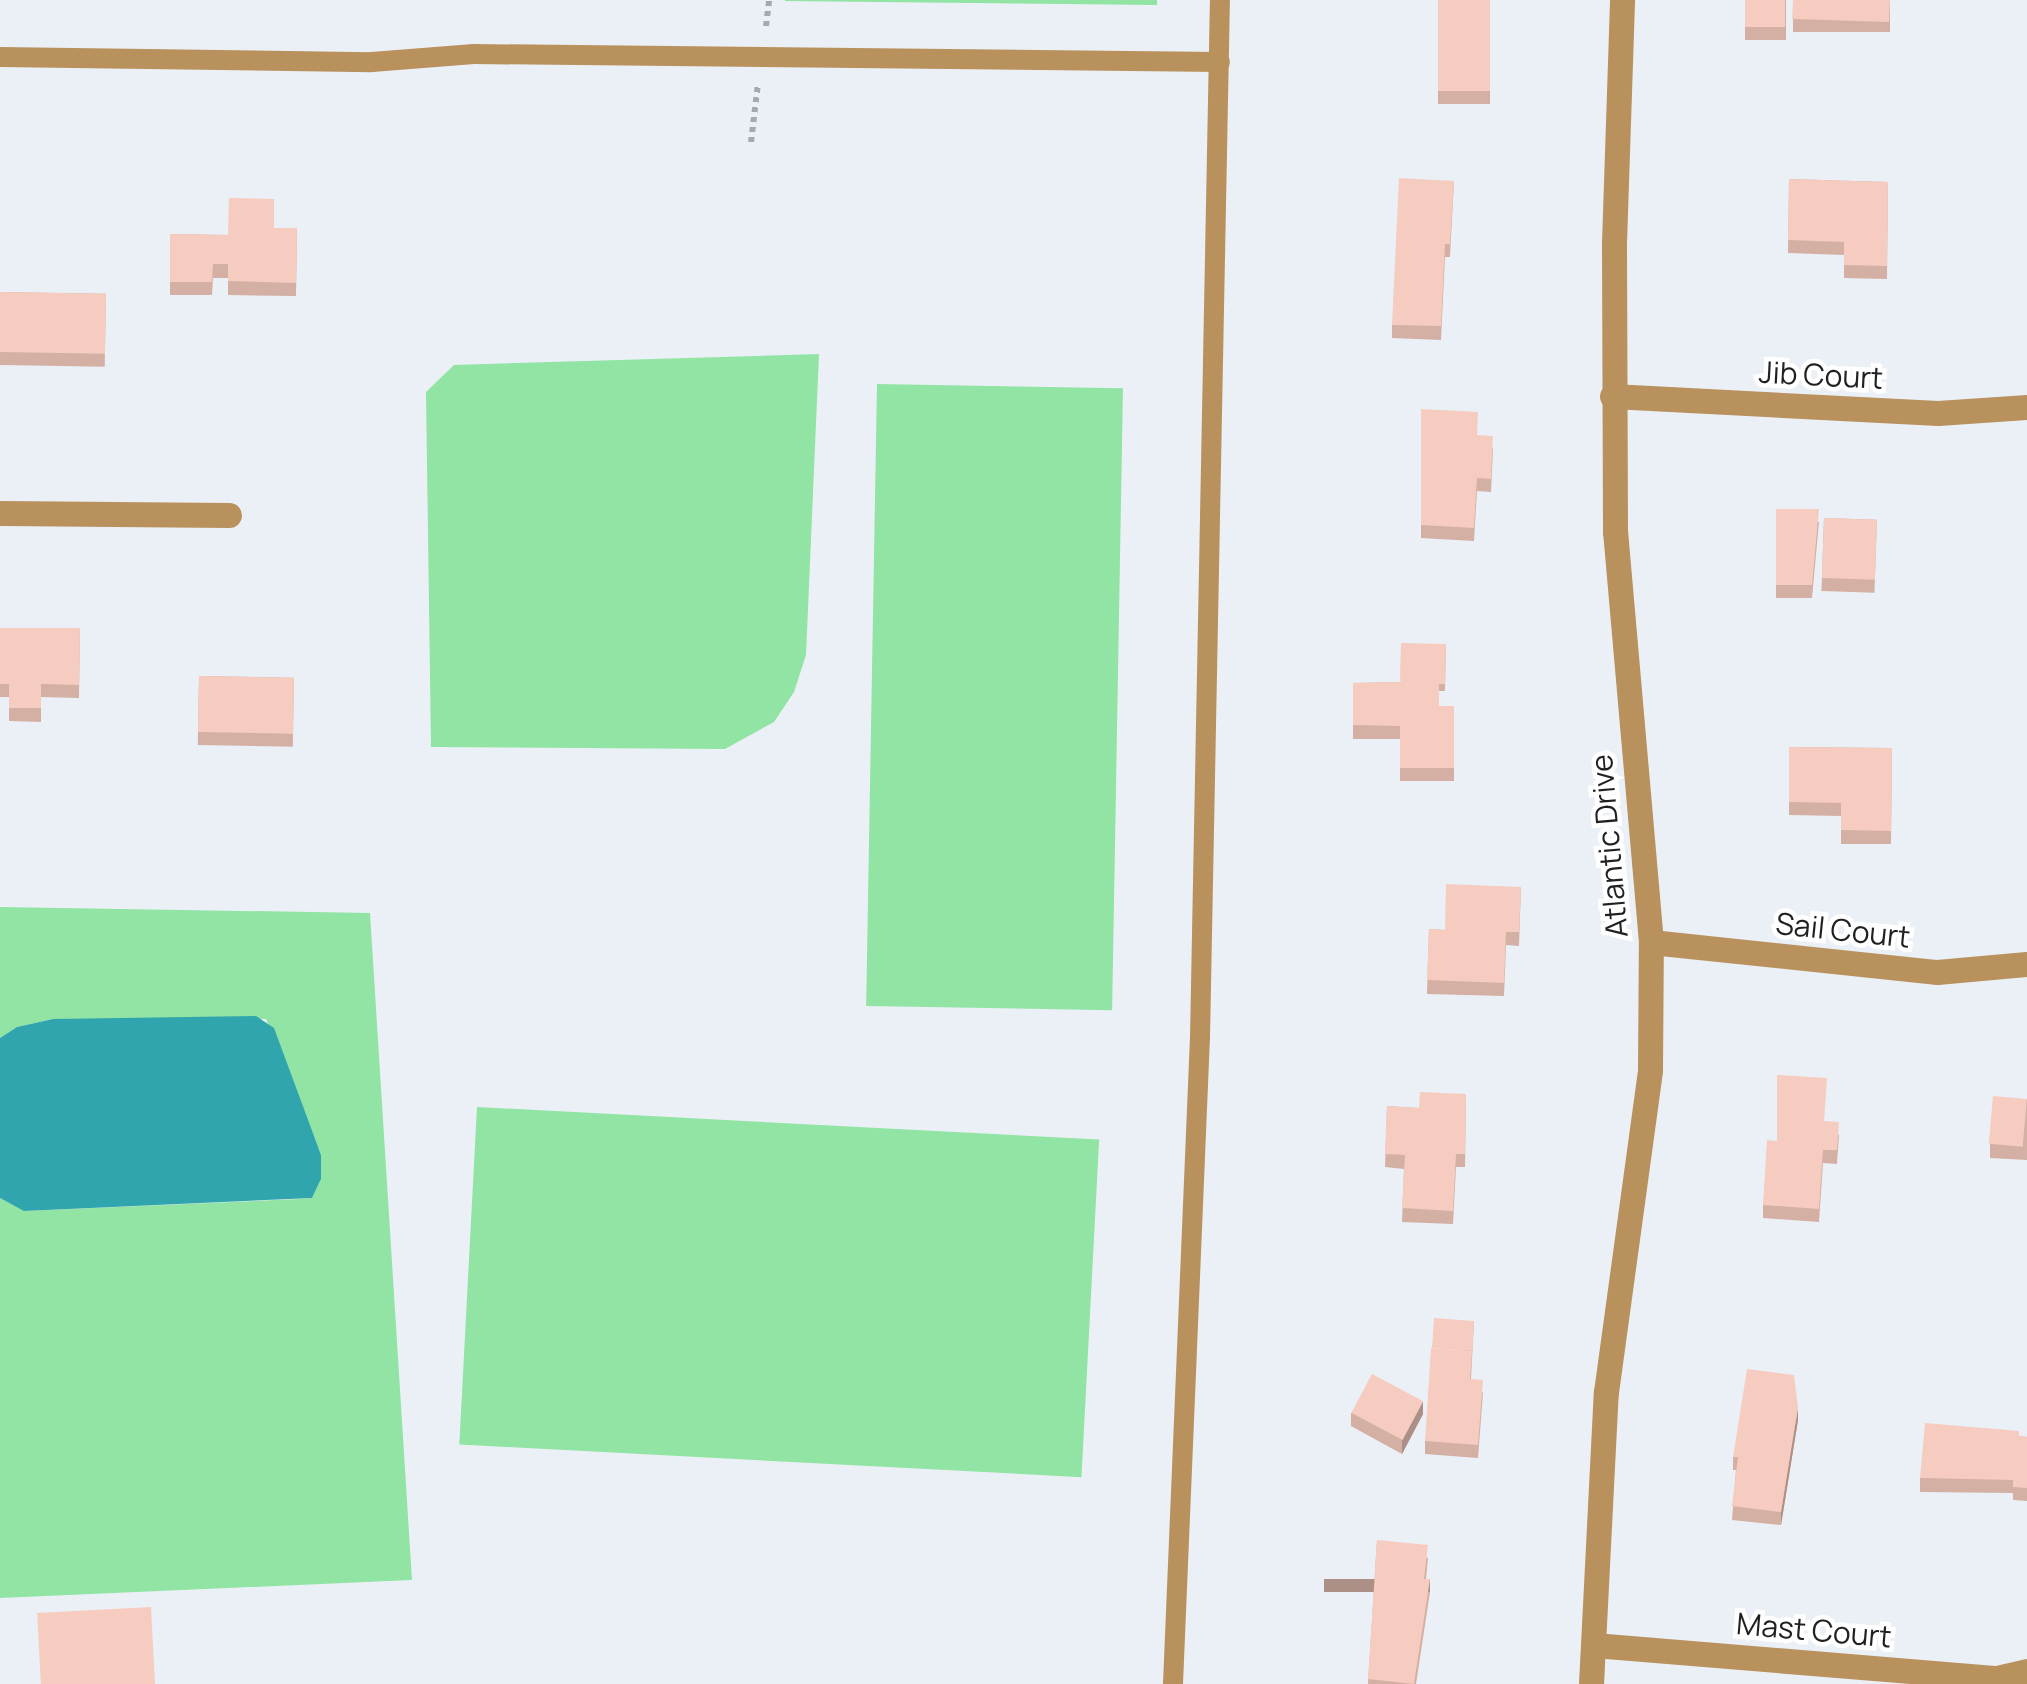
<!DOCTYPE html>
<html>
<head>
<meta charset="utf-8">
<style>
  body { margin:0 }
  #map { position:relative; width:2027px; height:1684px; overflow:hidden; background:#ebf0f6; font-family:Manrope,sans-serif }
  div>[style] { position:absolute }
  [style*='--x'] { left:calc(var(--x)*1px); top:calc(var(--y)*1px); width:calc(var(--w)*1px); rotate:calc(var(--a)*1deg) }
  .green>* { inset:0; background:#91e4a3; transform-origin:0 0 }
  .water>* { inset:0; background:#30a5ae }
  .path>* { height:6px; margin-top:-3px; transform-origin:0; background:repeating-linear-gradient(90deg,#a5a9ad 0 5px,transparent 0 10px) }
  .lane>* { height:20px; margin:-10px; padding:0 10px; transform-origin:10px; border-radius:10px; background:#b8915d }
  .street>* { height:25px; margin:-12.5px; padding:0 12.5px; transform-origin:12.5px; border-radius:12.5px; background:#b8915d }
  .wall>* { inset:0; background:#d3afa4; transform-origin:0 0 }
  .shaded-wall>* { inset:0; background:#ac8f86; transform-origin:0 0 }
  .building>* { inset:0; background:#f5ccbf; transform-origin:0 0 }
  span { translate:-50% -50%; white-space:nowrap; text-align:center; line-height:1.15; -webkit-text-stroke:9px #fff; paint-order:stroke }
  .street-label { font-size:30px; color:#1e2022 }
</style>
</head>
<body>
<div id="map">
  <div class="green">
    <i style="clip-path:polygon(785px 0,1157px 0,1157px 5px,785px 1px)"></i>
    <i style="clip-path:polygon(819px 354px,806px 655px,794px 692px,774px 722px,725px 749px,431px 747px,426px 392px,454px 365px)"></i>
    <i style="left:877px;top:384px;width:246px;height:622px;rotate:1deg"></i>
    <i style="clip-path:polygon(0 907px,370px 913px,412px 1580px,0 1598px,0 1198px,25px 1211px,299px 1199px,312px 1198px,321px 1179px,321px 1155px,266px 1019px,53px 1019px,17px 1027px,0 1038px)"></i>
    <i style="left:477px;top:1107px;width:623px;height:338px;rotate:3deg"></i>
  </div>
  <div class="water">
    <i style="clip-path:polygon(256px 1016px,274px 1028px,321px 1155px,321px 1179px,312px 1198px,24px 1211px,0 1198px,0 1038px,17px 1027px,53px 1019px)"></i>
  </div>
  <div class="path">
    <i style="--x:766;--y:26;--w:26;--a:-83"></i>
    <i style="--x:751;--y:142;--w:59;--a:-83.2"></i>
  </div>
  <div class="lane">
    <i style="--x:0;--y:57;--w:372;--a:0.8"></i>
    <i style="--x:372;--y:62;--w:102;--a:-4.5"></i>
    <i style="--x:474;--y:54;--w:746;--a:0.61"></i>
    <i style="--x:1173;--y:1684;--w:647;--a:-87.61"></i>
    <i style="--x:1200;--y:1038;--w:1038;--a:-88.9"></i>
  </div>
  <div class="street">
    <i style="--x:1612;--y:396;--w:326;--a:3"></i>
    <i style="--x:1938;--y:413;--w:89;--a:-3.9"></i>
    <i style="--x:0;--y:513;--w:229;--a:0.5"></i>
    <i style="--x:1651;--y:942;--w:288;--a:6"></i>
    <i style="--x:1937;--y:972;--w:90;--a:-5.1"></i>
    <i style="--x:1594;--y:1645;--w:404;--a:4.7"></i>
    <i style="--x:1997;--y:1678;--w:31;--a:-13"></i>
    <i style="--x:1591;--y:1684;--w:292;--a:-87.1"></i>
    <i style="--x:1606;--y:1392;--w:325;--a:-82.2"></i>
    <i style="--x:1650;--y:1070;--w:128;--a:-89.6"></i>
    <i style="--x:1651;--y:942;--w:412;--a:-95"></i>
    <i style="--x:1615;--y:532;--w:289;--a:-90.2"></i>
    <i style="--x:1614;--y:243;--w:243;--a:-88.1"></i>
  </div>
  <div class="wall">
    <i style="left:1438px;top:0;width:52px;height:104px"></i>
    <i style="left:1745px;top:0;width:41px;height:40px"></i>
    <i style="left:1793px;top:0;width:97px;height:32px"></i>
    <i style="clip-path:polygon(1789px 179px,1888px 182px,1887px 279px,1844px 278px,1844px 255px,1788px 253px)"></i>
    <i style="clip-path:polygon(1454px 181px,1450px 257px,1445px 257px,1441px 340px,1392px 338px,1392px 325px)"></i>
    <i style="clip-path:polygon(274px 228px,297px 228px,296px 296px,228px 295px,228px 278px,213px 278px,212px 295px,170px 295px,170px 234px,228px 235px)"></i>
    <i style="left:0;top:292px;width:106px;height:73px;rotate:1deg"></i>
    <i style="clip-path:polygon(1421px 409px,1477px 435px,1493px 449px,1491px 492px,1477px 491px,1474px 541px,1421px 538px)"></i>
    <i style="clip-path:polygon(1776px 509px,1819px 522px,1812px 598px,1776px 598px)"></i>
    <i style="left:1824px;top:518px;width:53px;height:73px;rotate:2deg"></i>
    <i style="clip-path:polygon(0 628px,80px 628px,79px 698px,41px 697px,41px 722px,9px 721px,9px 697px,0 697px)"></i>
    <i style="clip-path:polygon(1446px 644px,1445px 691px,1439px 691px,1439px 706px,1454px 706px,1454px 781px,1400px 781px,1400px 739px,1353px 739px,1353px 683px,1400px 682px)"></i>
    <i style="left:199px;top:676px;width:95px;height:69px;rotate:1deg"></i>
    <i style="clip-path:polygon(1789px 747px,1892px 748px,1891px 844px,1841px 844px,1841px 816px,1789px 815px)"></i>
    <i style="clip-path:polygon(1521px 887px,1519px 946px,1506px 945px,1504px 996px,1427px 994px,1429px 929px,1445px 930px)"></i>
    <i style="clip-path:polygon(1466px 1094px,1465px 1167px,1456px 1167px,1453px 1224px,1402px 1222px,1404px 1169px,1385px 1167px,1387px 1106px,1419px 1108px)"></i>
    <i style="clip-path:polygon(2027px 1099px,2027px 1160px,1990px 1158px,1990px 1144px)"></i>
    <i style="clip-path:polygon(1825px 1121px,1839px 1135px,1837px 1164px,1823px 1163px,1819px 1222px,1763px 1218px,1763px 1205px,1777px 1141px)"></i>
    <i style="clip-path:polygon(1474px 1321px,1471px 1379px,1483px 1393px,1478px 1458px,1425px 1454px,1425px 1441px)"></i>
    <i style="clip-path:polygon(1351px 1413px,1423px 1414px,1402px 1454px,1351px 1426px)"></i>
    <i style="clip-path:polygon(1798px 1420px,1781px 1525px,1732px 1520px,1736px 1470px,1733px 1470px,1733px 1457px)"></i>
    <i style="clip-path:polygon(2019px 1436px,2027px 1437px,2027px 1501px,2013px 1500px,2013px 1493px,1920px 1492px,1920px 1478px)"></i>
    <i style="clip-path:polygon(1377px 1540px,1428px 1558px,1426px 1579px,1430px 1592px,1416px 1684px,1368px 1684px)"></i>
  </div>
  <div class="shaded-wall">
    <i style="clip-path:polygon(1423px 1401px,1423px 1414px,1402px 1454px,1402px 1440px)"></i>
    <i style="clip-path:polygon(1798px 1407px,1798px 1420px,1781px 1525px,1781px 1512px)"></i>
    <i style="left:1430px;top:1579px;width:13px;height:106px;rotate:90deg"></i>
  </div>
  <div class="building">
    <i style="left:1438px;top:0;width:52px;height:91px"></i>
    <i style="left:1745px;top:0;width:40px;height:27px"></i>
    <i style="clip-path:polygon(1793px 0,1890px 0,1889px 22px,1792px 19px)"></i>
    <i style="clip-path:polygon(1399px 178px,1454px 181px,1450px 244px,1445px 244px,1441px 326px,1392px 325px)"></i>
    <i style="clip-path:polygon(1789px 179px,1888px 182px,1887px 266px,1844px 265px,1844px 242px,1788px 240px)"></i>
    <i style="clip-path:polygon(229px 198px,274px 199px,274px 228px,297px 228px,296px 283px,228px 281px,228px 264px,213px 264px,212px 282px,170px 282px,170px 234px,228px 235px)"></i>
    <i style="left:0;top:292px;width:106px;height:60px;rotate:1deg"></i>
    <i style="clip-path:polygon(1421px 409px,1478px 412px,1477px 435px,1493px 436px,1491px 479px,1477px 478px,1474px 528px,1421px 525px)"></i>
    <i style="clip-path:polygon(1776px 509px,1819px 509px,1812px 585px,1776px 585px)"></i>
    <i style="left:1824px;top:518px;width:53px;height:60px;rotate:2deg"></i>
    <i style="clip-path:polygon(0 628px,80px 628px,79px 685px,41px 684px,41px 708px,9px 708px,9px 684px,0 684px)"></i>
    <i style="clip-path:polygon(1401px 643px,1446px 644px,1445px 684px,1439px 684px,1439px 677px,1400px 677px)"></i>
    <i style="left:199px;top:676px;width:95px;height:56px;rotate:1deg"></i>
    <i style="clip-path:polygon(1400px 677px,1439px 677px,1439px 706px,1454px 706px,1454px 768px,1400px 768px,1400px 726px,1353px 725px,1353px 683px,1401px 682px)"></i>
    <i style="clip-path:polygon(1789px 747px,1892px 748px,1891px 831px,1841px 830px,1841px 803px,1789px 802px)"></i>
    <i style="clip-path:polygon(1446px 884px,1521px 887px,1519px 932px,1506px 932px,1504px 983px,1427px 980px,1429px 929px,1445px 930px)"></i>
    <i style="clip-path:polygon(1777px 1075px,1827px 1078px,1824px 1121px,1839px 1122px,1837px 1150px,1823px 1150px,1819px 1209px,1763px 1205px,1767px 1140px,1777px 1141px)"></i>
    <i style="clip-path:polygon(1420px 1092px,1466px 1094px,1465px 1154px,1456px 1154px,1453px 1211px,1402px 1208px,1405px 1155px,1385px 1154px,1387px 1106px,1419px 1108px)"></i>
    <i style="left:1993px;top:1096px;width:34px;height:48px;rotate:5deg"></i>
    <i style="clip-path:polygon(1434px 1318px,1474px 1321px,1472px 1358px,1472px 1351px,1432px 1348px)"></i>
    <i style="clip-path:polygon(1431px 1348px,1472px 1351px,1470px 1379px,1483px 1380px,1478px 1445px,1425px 1441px)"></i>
    <i style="clip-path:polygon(1747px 1369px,1794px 1375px,1798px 1407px,1781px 1512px,1732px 1506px,1738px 1457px,1733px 1457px)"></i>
    <i style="left:1372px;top:1374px;width:58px;height:44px;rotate:28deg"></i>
    <i style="clip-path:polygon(1925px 1423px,2019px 1431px,2019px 1436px,2027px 1437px,2027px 1488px,2013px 1487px,2013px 1480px,1920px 1478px)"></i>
    <i style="clip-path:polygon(1377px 1540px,1428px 1545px,1424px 1579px,1430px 1579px,1414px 1684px,1368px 1679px)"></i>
    <i style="left:151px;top:1607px;width:77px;height:114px;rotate:87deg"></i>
  </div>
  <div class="street-label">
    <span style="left:1821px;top:375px;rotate:3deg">Jib Court</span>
    <span style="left:1609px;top:846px;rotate:-95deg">Atlantic Drive</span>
    <span style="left:1843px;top:930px;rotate:6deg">Sail Court</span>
    <span style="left:1814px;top:1630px;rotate:5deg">Mast Court</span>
  </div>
</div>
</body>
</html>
